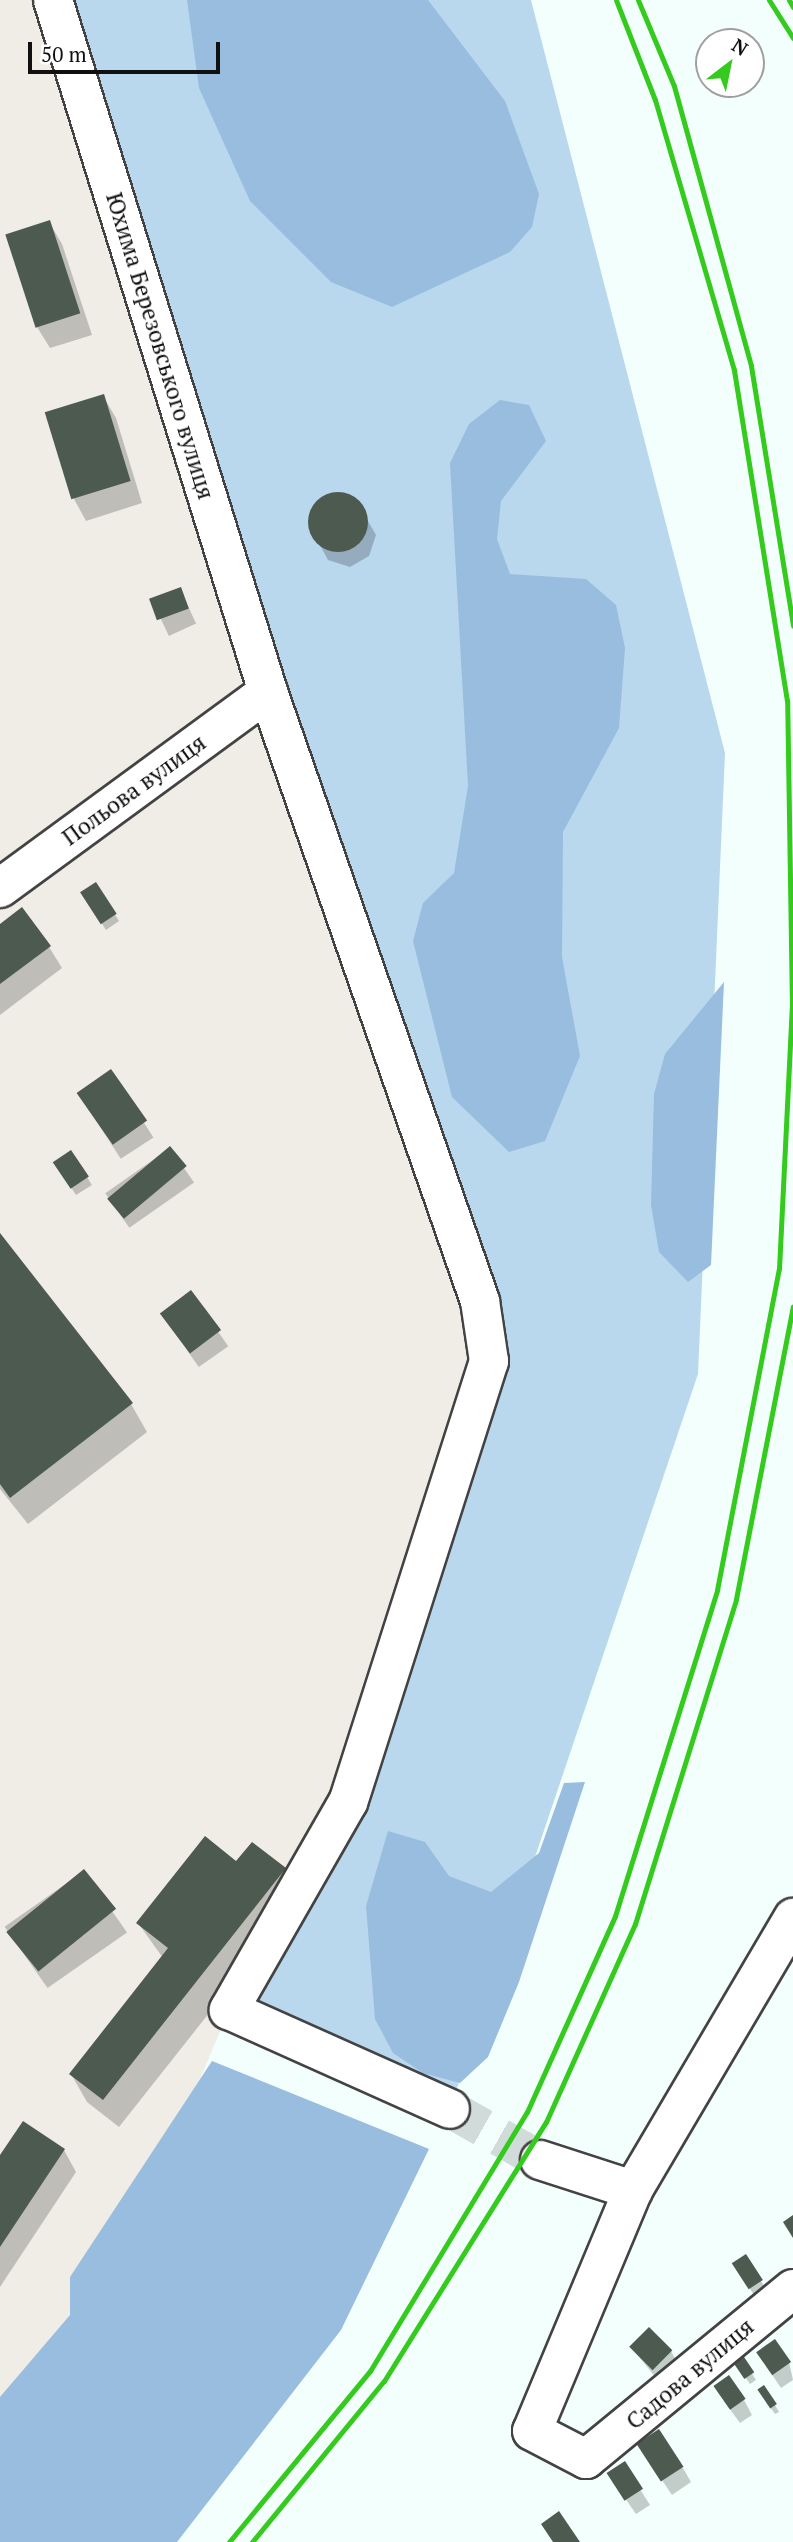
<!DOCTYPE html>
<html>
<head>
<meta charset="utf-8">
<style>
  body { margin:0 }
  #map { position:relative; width:793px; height:2542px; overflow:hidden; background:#f3fffc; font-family:"PT Serif",serif }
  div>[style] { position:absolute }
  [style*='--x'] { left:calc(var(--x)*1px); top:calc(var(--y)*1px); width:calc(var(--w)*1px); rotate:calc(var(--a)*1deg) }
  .industrial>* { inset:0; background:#efede5 }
  .green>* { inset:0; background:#b9d8ed }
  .forest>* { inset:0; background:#98bddf }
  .shadow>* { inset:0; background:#0003; transform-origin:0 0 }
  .building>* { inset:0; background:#4c5a50; transform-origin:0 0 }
  .round { border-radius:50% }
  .minor-tunnel>* { height:38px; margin-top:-19px; transform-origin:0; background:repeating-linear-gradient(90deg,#d1dbd9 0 38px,transparent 0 57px) }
  .roads { filter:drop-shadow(2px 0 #434343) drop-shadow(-2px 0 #434343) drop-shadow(0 2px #434343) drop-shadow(0 -2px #434343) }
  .minor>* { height:38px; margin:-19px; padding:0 19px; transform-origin:19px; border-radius:19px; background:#fff }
  .rail>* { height:5px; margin:-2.5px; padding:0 2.5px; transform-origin:2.5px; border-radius:2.5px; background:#34ca1e }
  span { translate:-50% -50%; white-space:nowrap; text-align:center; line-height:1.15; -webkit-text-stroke:7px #fff; paint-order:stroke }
  .street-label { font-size:23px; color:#101010 }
  .north { position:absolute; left:695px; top:28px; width:70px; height:70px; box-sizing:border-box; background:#fff; border:2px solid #9f9f9f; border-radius:50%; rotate:32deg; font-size:19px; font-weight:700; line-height:28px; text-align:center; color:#101010 }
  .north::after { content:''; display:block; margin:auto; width:24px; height:32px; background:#34ca1e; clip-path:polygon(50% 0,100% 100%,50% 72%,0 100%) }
  .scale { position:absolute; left:28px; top:42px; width:192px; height:32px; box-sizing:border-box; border:4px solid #101010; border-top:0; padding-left:9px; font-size:21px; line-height:24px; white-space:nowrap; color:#101010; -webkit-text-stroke:5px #fff; paint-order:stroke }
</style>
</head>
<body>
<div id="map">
  <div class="industrial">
    <i style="clip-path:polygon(0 0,53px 0,489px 1361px,348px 1802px,229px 2010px,132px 2241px,0 2418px)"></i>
  </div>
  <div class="green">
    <i style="clip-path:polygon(53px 0,531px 0,725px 753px,698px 1374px,450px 2109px,229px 2010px,348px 1802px,489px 1361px)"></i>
  </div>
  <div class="forest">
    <i style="clip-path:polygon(187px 0,428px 0,505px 101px,539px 194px,532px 227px,510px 252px,392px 307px,331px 282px,250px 201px,199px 88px)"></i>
    <i style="clip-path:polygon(500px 400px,529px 405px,546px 441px,501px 501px,497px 539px,510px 574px,586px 579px,616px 605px,625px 648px,619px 728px,563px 832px,562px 957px,580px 1056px,545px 1141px,509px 1152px,452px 1097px,413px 941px,423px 903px,454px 873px,468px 786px,450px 463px,469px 424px)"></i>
    <i style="clip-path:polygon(724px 982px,711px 1265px,688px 1282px,659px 1252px,651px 1205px,654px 1094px,665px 1054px)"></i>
    <i style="clip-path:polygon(585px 1782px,519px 1982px,488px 2057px,460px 2083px,423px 2073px,393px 2053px,375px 2019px,366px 1906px,388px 1831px,425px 1842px,449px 1876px,491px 1892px,539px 1853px,564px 1783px)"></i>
    <i style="clip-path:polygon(212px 2061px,429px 2149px,341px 2330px,177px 2542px,0 2542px,0 2397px,70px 2315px,70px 2277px)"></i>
  </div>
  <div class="shadow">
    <i style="clip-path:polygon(49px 222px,62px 244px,92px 335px,50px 348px,37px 327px)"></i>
    <i style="clip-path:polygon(103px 396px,116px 418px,142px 503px,86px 521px,74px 499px)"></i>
    <i style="clip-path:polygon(334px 494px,356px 500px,376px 535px,369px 556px,350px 567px,328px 560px,309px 525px,315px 504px)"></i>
    <i style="left:180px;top:589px;width:38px;height:30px;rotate:65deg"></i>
    <i style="clip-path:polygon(96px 885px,119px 921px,106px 930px,87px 900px)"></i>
    <i style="clip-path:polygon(0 926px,49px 947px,62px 968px,0 1015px)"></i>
    <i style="left:111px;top:1072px;width:78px;height:39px;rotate:57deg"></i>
    <i style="left:170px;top:1148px;width:42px;height:79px;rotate:55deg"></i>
    <i style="clip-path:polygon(71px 1152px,92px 1185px,76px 1195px,59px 1169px)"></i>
    <i style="clip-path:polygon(0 1236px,131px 1404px,147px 1432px,28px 1524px,0 1489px)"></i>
    <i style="left:191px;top:1293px;width:65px;height:36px;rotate:55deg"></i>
    <i style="clip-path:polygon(237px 1864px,284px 1870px,300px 1898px,119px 2127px,87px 2102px,71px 2074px,163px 1958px,138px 1923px)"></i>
    <i style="left:84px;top:1871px;width:75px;height:97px;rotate:55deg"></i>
    <i style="clip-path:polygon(64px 2150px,76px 2172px,0 2287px,0 2158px)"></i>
    <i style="clip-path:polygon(743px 2279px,761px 2281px,770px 2295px,759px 2302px)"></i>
    <i style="clip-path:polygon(631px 2347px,671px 2351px,679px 2366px,661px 2384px)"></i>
    <i style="clip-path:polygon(741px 2357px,756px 2380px,750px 2384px,739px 2368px)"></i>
    <i style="clip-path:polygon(789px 2362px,793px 2380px,781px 2388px,767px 2367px)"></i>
    <i style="clip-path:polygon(763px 2397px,775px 2405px,779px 2412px,775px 2414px)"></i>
    <i style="clip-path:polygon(744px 2400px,752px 2415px,740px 2423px,724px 2401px)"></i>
    <i style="clip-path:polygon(648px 2459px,683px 2468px,691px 2482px,672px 2495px)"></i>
    <i style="clip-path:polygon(624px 2464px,650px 2505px,636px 2514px,618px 2488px)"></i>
  </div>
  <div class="building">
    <i style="left:50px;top:220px;width:98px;height:47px;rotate:72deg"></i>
    <i style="left:104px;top:394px;width:91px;height:62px;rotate:73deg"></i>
    <i class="round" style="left:308px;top:492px;width:60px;height:60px"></i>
    <i style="left:181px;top:587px;width:23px;height:34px;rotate:70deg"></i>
    <i style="left:96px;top:882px;width:38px;height:19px;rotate:57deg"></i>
    <i style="clip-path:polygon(22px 907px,51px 946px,0 984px,0 924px)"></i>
    <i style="left:111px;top:1069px;width:63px;height:42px;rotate:55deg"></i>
    <i style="left:170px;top:1146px;width:26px;height:82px;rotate:50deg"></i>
    <i style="left:71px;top:1150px;width:32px;height:22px;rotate:56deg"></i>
    <i style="clip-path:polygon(0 1233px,133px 1403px,10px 1498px,0 1484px)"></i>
    <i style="left:191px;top:1290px;width:50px;height:39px;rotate:53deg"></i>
    <i style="clip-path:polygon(205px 1836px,236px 1861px,252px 1842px,286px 1868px,103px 2100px,69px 2074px,168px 1948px,136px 1923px)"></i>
    <i style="left:84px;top:1869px;width:51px;height:100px;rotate:51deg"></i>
    <i style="clip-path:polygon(23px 2121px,65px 2149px,0 2247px,0 2155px)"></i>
    <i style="clip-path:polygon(793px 2215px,793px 2238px,783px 2222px)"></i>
    <i style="left:746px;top:2254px;width:31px;height:17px;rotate:57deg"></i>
    <i style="left:649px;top:2327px;width:33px;height:28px;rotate:45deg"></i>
    <i style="left:775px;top:2339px;width:28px;height:23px;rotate:55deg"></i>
    <i style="left:742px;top:2354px;width:22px;height:12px;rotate:56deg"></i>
    <i style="left:729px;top:2375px;width:29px;height:19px;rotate:55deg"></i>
    <i style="left:764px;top:2385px;width:23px;height:8px;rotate:56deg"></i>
    <i style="left:659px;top:2429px;width:45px;height:27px;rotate:57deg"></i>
    <i style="left:625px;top:2461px;width:33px;height:22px;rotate:57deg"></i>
    <i style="clip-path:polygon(559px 2511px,580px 2542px,553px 2542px,541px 2524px)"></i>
  </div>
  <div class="minor-tunnel">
    <i style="--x:450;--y:2109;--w:103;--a:29.5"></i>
  </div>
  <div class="roads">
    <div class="minor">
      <i style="--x:53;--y:0;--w:725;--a:72.74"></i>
      <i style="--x:268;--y:692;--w:645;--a:70.81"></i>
      <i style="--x:480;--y:1301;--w:61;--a:81.5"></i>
      <i style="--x:489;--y:1361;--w:463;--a:107.7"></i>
      <i style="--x:348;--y:1802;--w:240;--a:119.8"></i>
      <i style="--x:229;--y:2010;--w:242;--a:24.1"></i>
      <i style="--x:0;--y:888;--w:332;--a:-36.2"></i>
      <i style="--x:540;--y:2160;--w:98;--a:17.9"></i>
      <i style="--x:633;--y:2190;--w:316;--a:-59.5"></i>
      <i style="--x:633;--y:2190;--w:261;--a:112.7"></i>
      <i style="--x:532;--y:2431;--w:61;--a:27.4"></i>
      <i style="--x:586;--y:2459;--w:268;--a:-39.4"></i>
    </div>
  </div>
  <div class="rail">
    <i style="--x:638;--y:0;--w:93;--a:67.3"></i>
    <i style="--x:674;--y:86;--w:290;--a:74.6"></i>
    <i style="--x:751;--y:366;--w:263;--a:80.8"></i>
    <i style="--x:769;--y:0;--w:45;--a:57.7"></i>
    <i style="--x:789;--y:0;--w:8;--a:60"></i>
    <i style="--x:229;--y:2542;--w:222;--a:-50.5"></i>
    <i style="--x:370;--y:2371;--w:303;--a:-58.8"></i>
    <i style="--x:527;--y:2112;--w:215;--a:-65.8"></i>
    <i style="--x:615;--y:1916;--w:342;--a:-72.6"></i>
    <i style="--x:717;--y:1590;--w:327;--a:-79.1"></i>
    <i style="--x:779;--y:1269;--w:262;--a:-87.2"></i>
    <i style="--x:792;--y:1007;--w:306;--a:-90.9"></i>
    <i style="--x:787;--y:701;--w:335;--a:-99.1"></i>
    <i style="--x:734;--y:370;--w:281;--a:-106.3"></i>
    <i style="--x:655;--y:100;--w:107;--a:-111.3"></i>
    <i style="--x:252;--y:2542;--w:208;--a:-50.7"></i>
    <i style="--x:384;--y:2381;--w:305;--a:-58"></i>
    <i style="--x:546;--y:2122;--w:217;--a:-65.8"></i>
    <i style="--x:635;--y:1924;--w:340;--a:-72.7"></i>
    <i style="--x:736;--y:1599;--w:298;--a:-79"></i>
  </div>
  <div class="street-label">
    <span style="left:160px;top:346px;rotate:73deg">Юхима Березовського вулиця</span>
    <span style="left:134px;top:790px;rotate:-36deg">Польова вулиця</span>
    <span style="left:690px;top:2374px;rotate:-40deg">Садова вулиця</span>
  </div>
  <div class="north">N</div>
  <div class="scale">50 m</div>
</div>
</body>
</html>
